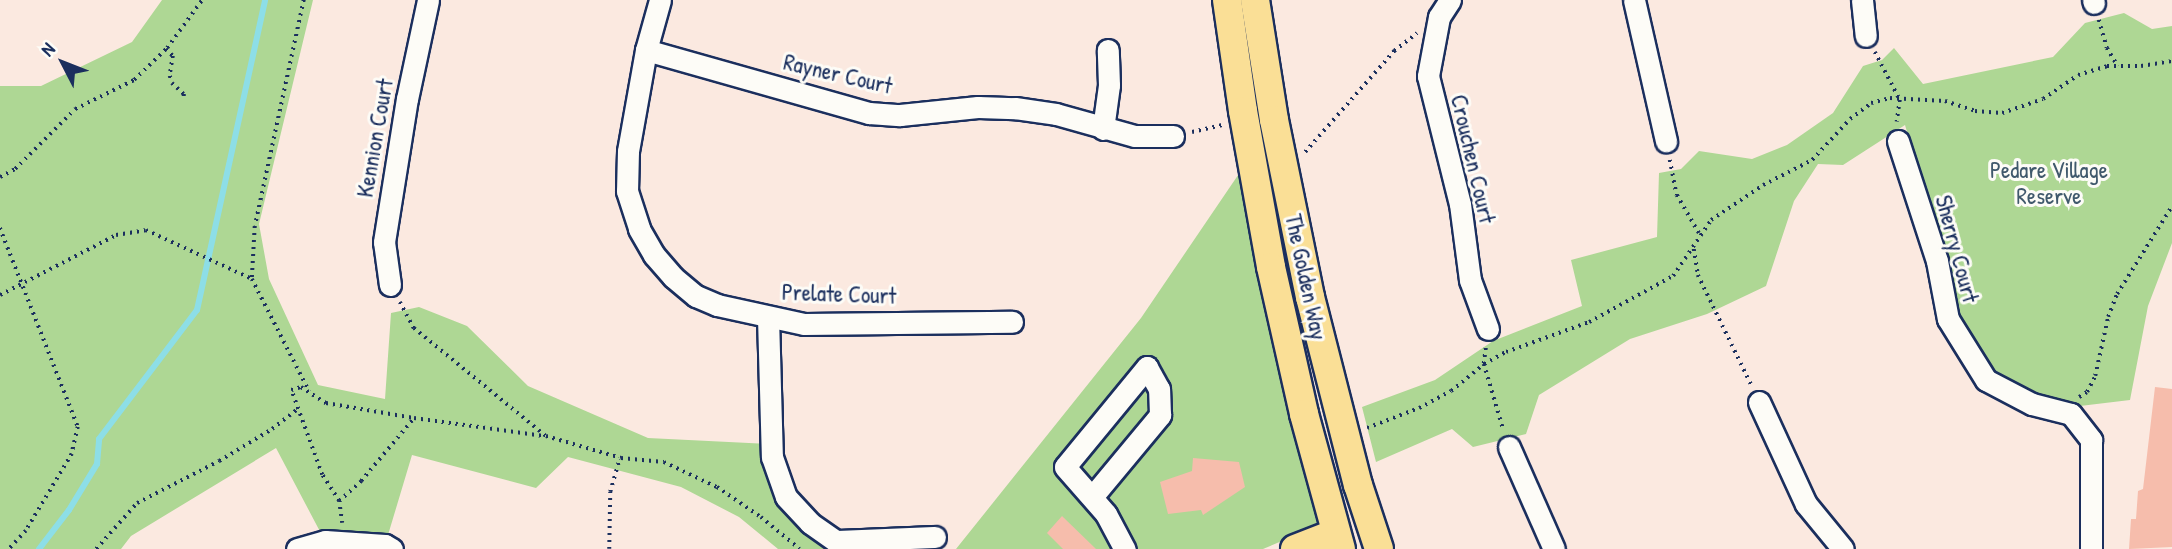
<!DOCTYPE html>
<html>
<head>
<meta charset="utf-8">
<style>
  body { margin:0 }
  #map { position:relative; width:2172px; height:549px; overflow:hidden; background:#fbe9e0; font-family:"Patrick Hand",sans-serif }
  div>[style] { position:absolute }
  [style*='--x'] { left:calc(var(--x)*1px); top:calc(var(--y)*1px); width:calc(var(--w)*1px); rotate:calc(var(--a)*1deg) }
  .green>* { inset:0; background:#aed794 }
  .stream>* { height:6px; margin:-3px; padding:0 3px; transform-origin:3px; border-radius:3px; background:#8ddee7 }
  .building>* { inset:0; background:#f6bdac }
  .path>* { height:3.5px; margin-top:-1.75px; transform-origin:0; background:repeating-linear-gradient(90deg,#1b2f5e 0 2px,transparent 0 7px) }
  .roads { filter:drop-shadow(2px 0 #1b2f5e) drop-shadow(-2px 0 #1b2f5e) drop-shadow(0 2px #1b2f5e) drop-shadow(0 -2px #1b2f5e) }
  .minor>* { height:21px; margin:-10.5px; padding:0 10.5px; transform-origin:10.5px; border-radius:10.5px; background:#fdfcf7 }
  .major>* { height:28px; margin:-14px; padding:0 14px; transform-origin:14px; border-radius:14px; background:#fadf96 }
  span { translate:-50% -50%; white-space:nowrap; text-align:center; line-height:1.15; -webkit-text-stroke:6px #fdfcf7; paint-order:stroke }
  .street-label { font-size:23px; color:#1b2f5e }
  .park-label { font-size:23px; color:#40596c }
  .north { position:absolute; left:28px; top:28px; width:70px; height:70px; -webkit-text-stroke:5px #fdfcf7; paint-order:stroke; rotate:312deg; font-size:19px; font-weight:700; line-height:28px; text-align:center; color:#1b2f5e }
  .north::after { content:''; display:block; margin:auto; width:24px; height:32px; background:#1b2f5e; clip-path:polygon(50% 0,100% 100%,50% 72%,0 100%) }
</style>
</head>
<body>
<div id="map">
  <div class="green">
    <i style="clip-path:polygon(162px 0,313px 0,259px 224px,269px 279px,318px 385px,385px 399px,391px 313px,419px 307px,467px 326px,528px 386px,648px 438px,771px 444px,786px 497px,840px 549px,778px 549px,739px 517px,681px 487px,568px 457px,536px 488px,412px 455px,385px 545px,325px 541px,276px 448px,131px 536px,121px 549px,0 549px,0 86px,41px 86px,132px 42px)"></i>
    <i style="clip-path:polygon(2124px 13px,2152px 29px,2172px 26px,2172px 243px,2148px 306px,2130px 400px,2080px 406px,2029px 396px,1993px 373px,1961px 318px,1905px 125px,1843px 165px,1818px 164px,1794px 201px,1766px 286px,1707px 314px,1630px 339px,1539px 395px,1526px 434px,1473px 447px,1452px 429px,1376px 462px,1362px 407px,1435px 380px,1493px 341px,1582px 306px,1571px 260px,1657px 237px,1659px 173px,1681px 169px,1699px 151px,1752px 159px,1787px 145px,1833px 113px,1863px 66px,1882px 60px,1894px 48px,1923px 84px,2053px 57px,2085px 23px)"></i>
    <i style="clip-path:polygon(1251px 156px,1336px 533px,1315px 527px,1263px 549px,956px 549px,1141px 318px)"></i>
  </div>
  <div class="stream">
    <i style="--x:39;--y:549;--w:49;--a:-52.4"></i>
    <i style="--x:69;--y:510;--w:54;--a:-58.7"></i>
    <i style="--x:97;--y:464;--w:25;--a:-85"></i>
    <i style="--x:99;--y:439;--w:162;--a:-52.8"></i>
    <i style="--x:197;--y:310;--w:317;--a:-77.6"></i>
  </div>
  <div class="building">
    <i style="clip-path:polygon(2155px 387px,2172px 389px,2172px 547px,2129px 549px,2131px 519px,2136px 519px,2138px 491px,2143px 489px)"></i>
    <i style="clip-path:polygon(1193px 458px,1239px 462px,1245px 487px,1203px 515px,1201px 510px,1168px 514px,1160px 482px,1192px 471px)"></i>
    <i style="clip-path:polygon(1062px 516px,1096px 549px,1063px 549px,1047px 533px)"></i>
  </div>
  <div class="path">
    <i style="--x:304;--y:0;--w:231;--a:102.2"></i>
    <i style="--x:255;--y:226;--w:53;--a:93.2"></i>
    <i style="--x:252;--y:279;--w:126;--a:63"></i>
    <i style="--x:2099;--y:20;--w:29;--a:74"></i>
    <i style="--x:2107;--y:48;--w:21;--a:59"></i>
    <i style="--x:166;--y:49;--w:10;--a:45"></i>
    <i style="--x:173;--y:56;--w:20;--a:99"></i>
    <i style="--x:170;--y:76;--w:7;--a:74"></i>
    <i style="--x:172;--y:83;--w:16;--a:43"></i>
    <i style="--x:184;--y:94;--w:3;--a:90"></i>
    <i style="--x:1875;--y:52;--w:54;--a:62.5"></i>
    <i style="--x:1900;--y:100;--w:22;--a:98"></i>
    <i style="--x:1192;--y:132;--w:31;--a:-13"></i>
    <i style="--x:1305;--y:152;--w:135;--a:-48.6"></i>
    <i style="--x:1394;--y:51;--w:29;--a:-38"></i>
    <i style="--x:1670;--y:160;--w:36;--a:79"></i>
    <i style="--x:1677;--y:195;--w:44;--a:59.9"></i>
    <i style="--x:0;--y:177;--w:17;--a:-28"></i>
    <i style="--x:15;--y:169;--w:85;--a:-45"></i>
    <i style="--x:75;--y:109;--w:66;--a:-26.2"></i>
    <i style="--x:134;--y:80;--w:46;--a:-44.1"></i>
    <i style="--x:167;--y:48;--w:59;--a:-53.9"></i>
    <i style="--x:0;--y:228;--w:214;--a:68.6"></i>
    <i style="--x:78;--y:427;--w:28;--a:103"></i>
    <i style="--x:72;--y:454;--w:90;--a:120.9"></i>
    <i style="--x:26;--y:531;--w:25;--a:133"></i>
    <i style="--x:1694;--y:249;--w:26;--a:81"></i>
    <i style="--x:1698;--y:275;--w:123;--a:64.1"></i>
    <i style="--x:0;--y:295;--w:131;--a:-27.3"></i>
    <i style="--x:116;--y:235;--w:30;--a:-9"></i>
    <i style="--x:146;--y:230;--w:117;--a:24.8"></i>
    <i style="--x:400;--y:302;--w:30;--a:62"></i>
    <i style="--x:414;--y:328;--w:171;--a:39.3"></i>
    <i style="--x:546;--y:436;--w:78;--a:16.3"></i>
    <i style="--x:621;--y:458;--w:43;--a:5.3"></i>
    <i style="--x:664;--y:462;--w:59;--a:25.3"></i>
    <i style="--x:717;--y:487;--w:53;--a:34.3"></i>
    <i style="--x:761;--y:517;--w:50;--a:39.4"></i>
    <i style="--x:1486;--y:348;--w:16;--a:97"></i>
    <i style="--x:1484;--y:364;--w:67;--a:73.5"></i>
    <i style="--x:2079;--y:397;--w:9;--a:-32"></i>
    <i style="--x:2087;--y:392;--w:18;--a:-63"></i>
    <i style="--x:2095;--y:376;--w:60;--a:-77.6"></i>
    <i style="--x:2108;--y:317;--w:25;--a:-69"></i>
    <i style="--x:2117;--y:294;--w:104;--a:-58"></i>
    <i style="--x:1367;--y:428;--w:56;--a:-21"></i>
    <i style="--x:1419;--y:408;--w:36;--a:-28"></i>
    <i style="--x:1451;--y:391;--w:43;--a:-39.3"></i>
    <i style="--x:1484;--y:364;--w:25;--a:-29"></i>
    <i style="--x:1506;--y:352;--w:88;--a:-19.9"></i>
    <i style="--x:1589;--y:322;--w:96;--a:-28.7"></i>
    <i style="--x:1673;--y:276;--w:68;--a:-55.8"></i>
    <i style="--x:1711;--y:220;--w:63;--a:-33.9"></i>
    <i style="--x:1763;--y:185;--w:55;--a:-27"></i>
    <i style="--x:1812;--y:160;--w:56;--a:-47.2"></i>
    <i style="--x:1850;--y:119;--w:26;--a:-37"></i>
    <i style="--x:1871;--y:103;--w:20;--a:-15"></i>
    <i style="--x:1890;--y:98;--w:55;--a:3.1"></i>
    <i style="--x:1945;--y:101;--w:32;--a:18"></i>
    <i style="--x:1975;--y:111;--w:27;--a:4"></i>
    <i style="--x:2002;--y:113;--w:43;--a:-18.9"></i>
    <i style="--x:2043;--y:99;--w:42;--a:-34.4"></i>
    <i style="--x:2078;--y:75;--w:30;--a:-17"></i>
    <i style="--x:2107;--y:66;--w:34;--a:0"></i>
    <i style="--x:2141;--y:66;--w:31;--a:-9"></i>
    <i style="--x:339;--y:501;--w:31;--a:-123"></i>
    <i style="--x:322;--y:475;--w:90;--a:-110"></i>
    <i style="--x:291;--y:390;--w:10;--a:-17"></i>
    <i style="--x:301;--y:387;--w:30;--a:33"></i>
    <i style="--x:326;--y:403;--w:89;--a:9.7"></i>
    <i style="--x:342;--y:523;--w:22;--a:-98"></i>
    <i style="--x:339;--y:501;--w:30;--a:-42"></i>
    <i style="--x:361;--y:481;--w:82;--a:-49.9"></i>
    <i style="--x:414;--y:418;--w:131;--a:7.9"></i>
    <i style="--x:96;--y:549;--w:62;--a:-48.3"></i>
    <i style="--x:137;--y:503;--w:92;--a:-27.1"></i>
    <i style="--x:219;--y:461;--w:62;--a:-31.1"></i>
    <i style="--x:272;--y:429;--w:33;--a:-38"></i>
    <i style="--x:609;--y:549;--w:57;--a:-89"></i>
    <i style="--x:610;--y:492;--w:35;--a:-74"></i>
  </div>
  <div class="roads">
    <div class="minor">
      <i style="--x:660;--y:0;--w:52;--a:105.6"></i>
      <i style="--x:646;--y:50;--w:103;--a:100.1"></i>
      <i style="--x:628;--y:151;--w:40;--a:91.4"></i>
      <i style="--x:627;--y:191;--w:40;--a:72"></i>
      <i style="--x:639;--y:229;--w:30;--a:60"></i>
      <i style="--x:654;--y:255;--w:29;--a:49"></i>
      <i style="--x:673;--y:277;--w:30;--a:40"></i>
      <i style="--x:696;--y:296;--w:23;--a:23"></i>
      <i style="--x:717;--y:305;--w:89;--a:12.3"></i>
      <i style="--x:804;--y:324;--w:208;--a:-0.6"></i>
      <i style="--x:1450;--y:0;--w:20;--a:123"></i>
      <i style="--x:1439;--y:17;--w:60;--a:100.6"></i>
      <i style="--x:1428;--y:76;--w:132;--a:76"></i>
      <i style="--x:1460;--y:204;--w:77;--a:82.5"></i>
      <i style="--x:1470;--y:280;--w:52;--a:69.8"></i>
      <i style="--x:1634;--y:0;--w:145;--a:77.2"></i>
      <i style="--x:1862;--y:0;--w:36;--a:84"></i>
      <i style="--x:2093;--y:0;--w:3;--a:72"></i>
      <i style="--x:646;--y:50;--w:232;--a:15.8"></i>
      <i style="--x:869;--y:113;--w:31;--a:4"></i>
      <i style="--x:900;--y:115;--w:78;--a:-5.9"></i>
      <i style="--x:978;--y:107;--w:37;--a:2"></i>
      <i style="--x:1015;--y:108;--w:41;--a:8.3"></i>
      <i style="--x:1056;--y:114;--w:82;--a:15.6"></i>
      <i style="--x:1135;--y:136;--w:38;--a:0"></i>
      <i style="--x:1103;--y:129;--w:44;--a:-82.2"></i>
      <i style="--x:1109;--y:85;--w:35;--a:-92"></i>
      <i style="--x:1898;--y:141;--w:126;--a:72"></i>
      <i style="--x:1937;--y:261;--w:59;--a:79.3"></i>
      <i style="--x:1948;--y:319;--w:72;--a:58.1"></i>
      <i style="--x:1986;--y:380;--w:52;--a:27.6"></i>
      <i style="--x:2032;--y:404;--w:40;--a:14.4"></i>
      <i style="--x:2071;--y:414;--w:33;--a:52"></i>
      <i style="--x:2091;--y:440;--w:109;--a:90"></i>
      <i style="--x:390;--y:285;--w:43;--a:-97.9"></i>
      <i style="--x:384;--y:242;--w:145;--a:-80.9"></i>
      <i style="--x:407;--y:99;--w:101;--a:-78"></i>
      <i style="--x:768;--y:317;--w:140;--a:88.4"></i>
      <i style="--x:772;--y:457;--w:42;--a:70.7"></i>
      <i style="--x:786;--y:497;--w:35;--a:47"></i>
      <i style="--x:810;--y:523;--w:32;--a:35"></i>
      <i style="--x:836;--y:541;--w:99;--a:-2.3"></i>
      <i style="--x:1759;--y:402;--w:112;--a:65.3"></i>
      <i style="--x:1806;--y:504;--w:58;--a:50.6"></i>
      <i style="--x:1509;--y:447;--w:111;--a:66.2"></i>
      <i style="--x:1092;--y:497;--w:107;--a:-50.3"></i>
      <i style="--x:1160;--y:415;--w:26;--a:-92"></i>
      <i style="--x:1159;--y:389;--w:25;--a:-119"></i>
      <i style="--x:1147;--y:367;--w:129;--a:129.4"></i>
      <i style="--x:1065;--y:467;--w:62;--a:48.9"></i>
      <i style="--x:1106;--y:514;--w:40;--a:62"></i>
      <i style="--x:297;--y:549;--w:29;--a:-16"></i>
      <i style="--x:325;--y:541;--w:60;--a:3.8"></i>
      <i style="--x:385;--y:545;--w:8;--a:30"></i>
    </div>
    <div class="major">
      <i style="--x:1227;--y:0;--w:112;--a:81.8"></i>
      <i style="--x:1243;--y:111;--w:158;--a:79.8"></i>
      <i style="--x:1271;--y:267;--w:151;--a:77.3"></i>
      <i style="--x:1304;--y:414;--w:140;--a:74.7"></i>
      <i style="--x:1255;--y:0;--w:121;--a:81"></i>
      <i style="--x:1274;--y:120;--w:181;--a:78.5"></i>
      <i style="--x:1310;--y:297;--w:194;--a:75.7"></i>
      <i style="--x:1358;--y:485;--w:67;--a:71.8"></i>
      <i style="--x:1295;--y:549;--w:44;--a:-21.3"></i>
    </div>
  </div>
  <div class="street-label">
    <span style="left:838px;top:74px;rotate:13deg">Rayner Court</span>
    <span style="left:375px;top:138px;rotate:-80deg">Kennion Court</span>
    <span style="left:1473px;top:159px;rotate:77deg">Crouchen Court</span>
    <span style="left:1957px;top:249px;rotate:75deg">Sherry Court</span>
    <span style="left:1306px;top:277px;rotate:78deg">The Golden Way</span>
    <span style="left:839px;top:294px;rotate:2deg">Prelate Court</span>
  </div>
  <div class="park-label">
    <span style="left:2049px;top:183px">Pedare Village<br>Reserve</span>
  </div>
  <div class="north">N</div>
</div>
</body>
</html>
